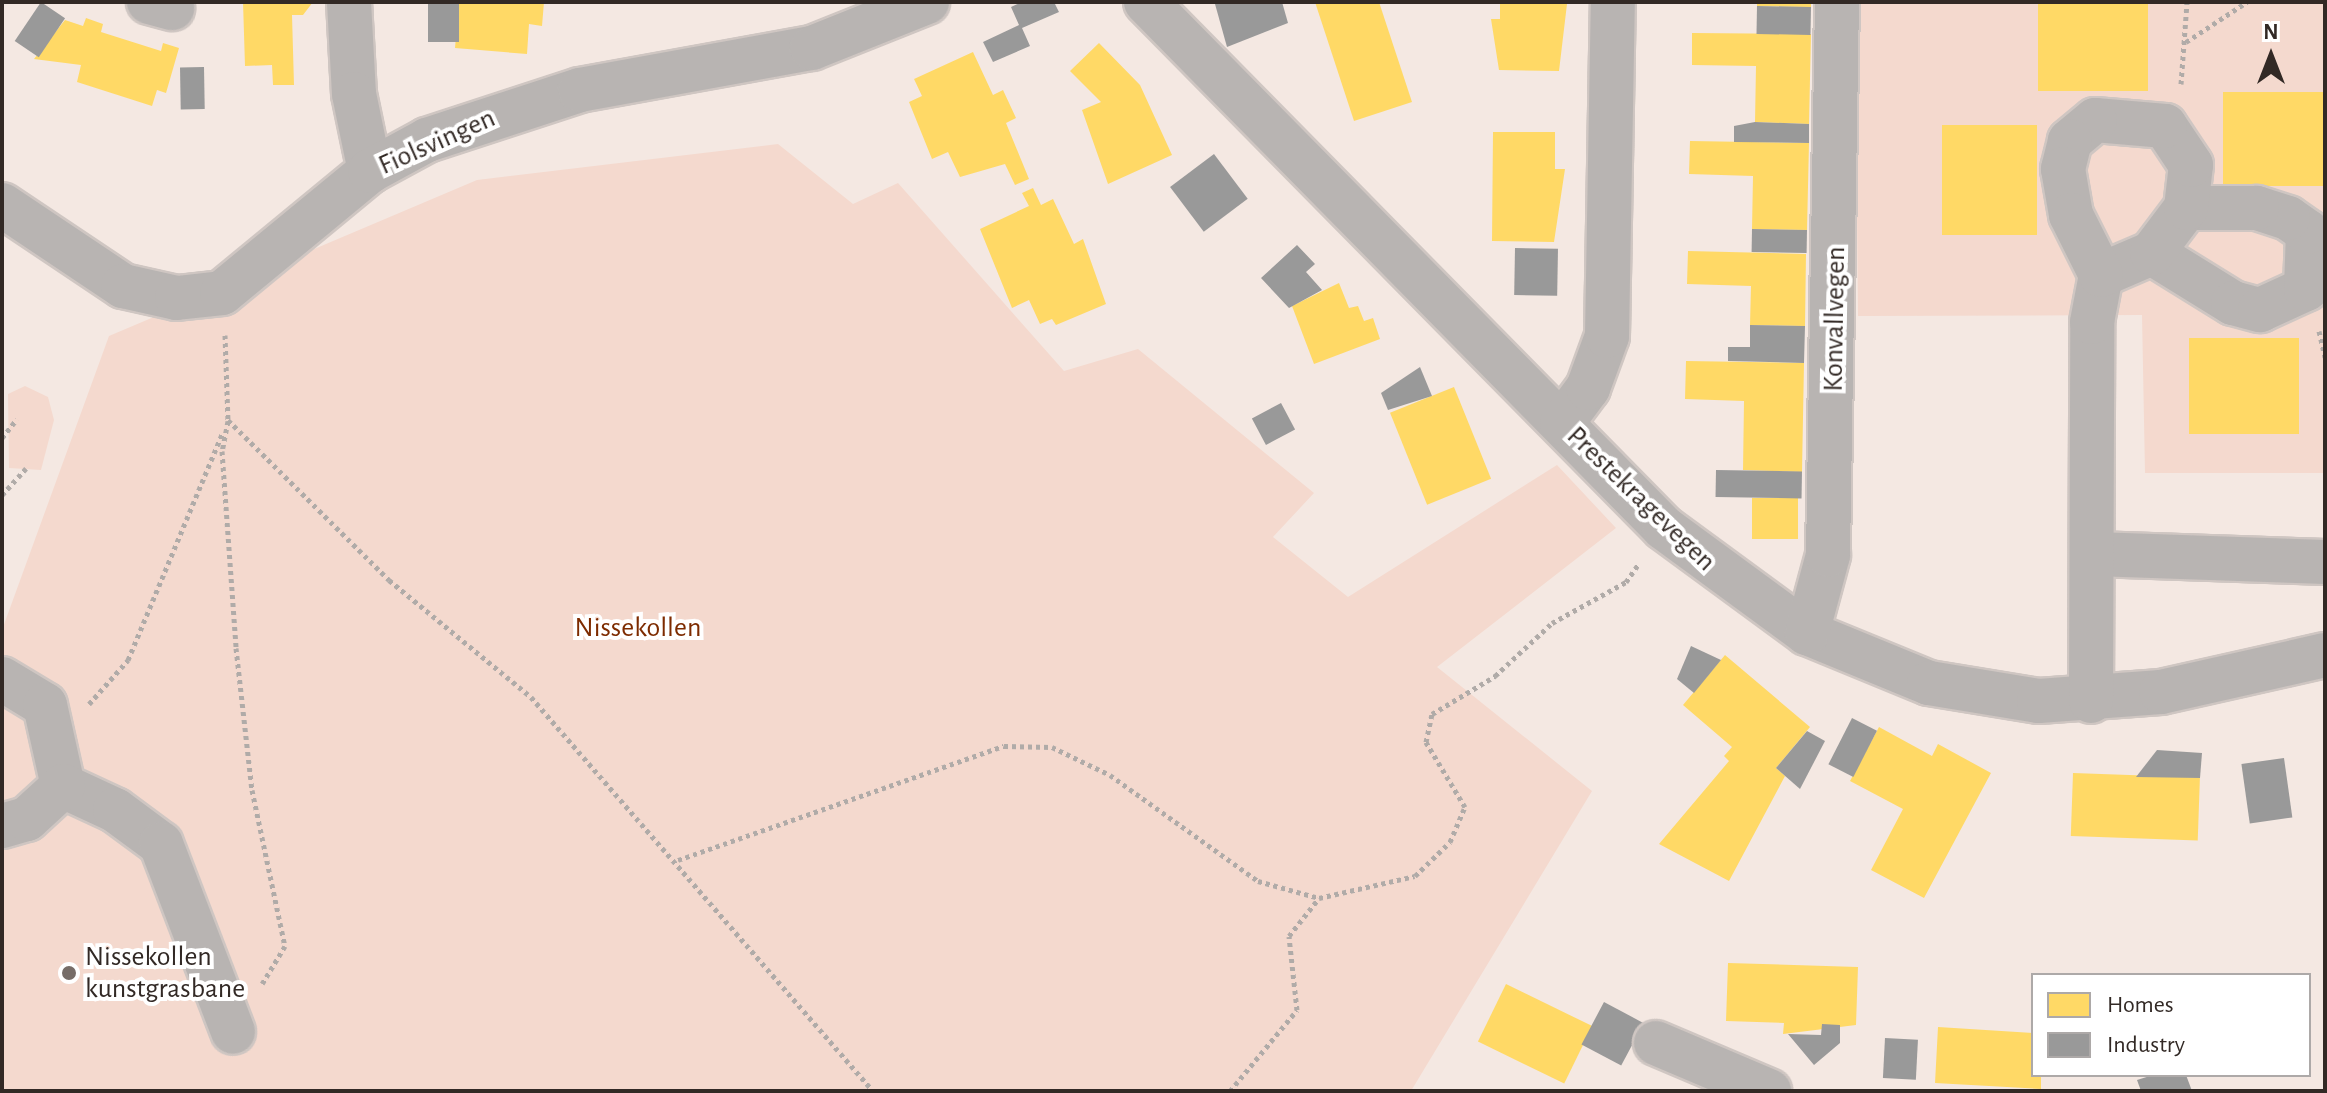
<!DOCTYPE html>
<html>
<head>
<meta charset="utf-8">
<style>
  body { margin:0 }
  #map { position:relative; width:2327px; height:1093px; overflow:hidden; background:#f4e8e2; font-family:"Alegreya Sans",sans-serif }
  div>[style] { position:absolute }
  [style*='--x'] { left:calc(var(--x)*1px); top:calc(var(--y)*1px); width:calc(var(--w)*1px); rotate:calc(var(--a)*1deg) }
  .green>* { inset:0; background:#f4d9ce }
  .homes>* { inset:0; background:#ffd966; transform-origin:0 0 }
  .industry>* { inset:0; background:#999; transform-origin:0 0 }
  .path>* { height:5px; margin-top:-2.5px; transform-origin:0; background:repeating-linear-gradient(90deg,#b0aba8 0 4px,transparent 0 8px) }
  .roads { filter:drop-shadow(2px 0 #cfc6c2) drop-shadow(-2px 0 #cfc6c2) drop-shadow(0 2px #cfc6c2) drop-shadow(0 -2px #cfc6c2) }
  .minor>* { height:44px; margin:-22px; padding:0 22px; transform-origin:22px; border-radius:22px; background:#b8b4b2 }
  .dots>* { width:22px; height:22px; translate:-50% -50%; box-sizing:border-box; border:4px solid #fff; border-radius:50% }
  span { translate:-50% -50%; white-space:nowrap; text-align:center; line-height:1.15; -webkit-text-stroke:8px #fff; paint-order:stroke }
  .street-label { font-size:28px; color:#322925 }
  .park-label { font-size:28px; color:#7d2b00 }
  .poi-label { font-size:28px; color:#322925 }
  .left { translate:0 -50%; text-align:left }
  .frame { position:absolute; inset:0; border:4px solid #322925; pointer-events:none }
  .legend { position:absolute; left:2031px; top:973px; width:280px; height:104px; box-sizing:border-box; background:#fff; border:2px solid #ada9a8; margin:0; padding:10px 14px; list-style:none; font-size:24px; color:#322925 }
  .legend li { display:flex; align-items:center; gap:16px; height:40px }
  .legend b { width:40px; border:2px solid #ada9a8 }
  .north { position:absolute; left:2231px; top:16px; width:80px; height:80px; -webkit-text-stroke:6px #fff; paint-order:stroke; rotate:0deg; font-size:22px; font-weight:700; line-height:32px; text-align:center; color:#322925 }
  .north::after { content:''; display:block; margin:auto; width:28px; height:36px; background:#322925; clip-path:polygon(50% 0,100% 100%,50% 72%,0 100%) }
</style>
</head>
<body>
<div id="map">
  <div class="green">
    <i style="clip-path:polygon(1855px 2px,2325px 2px,2325px 473px,2145px 473px,2142px 315px,1858px 316px)"></i>
    <i style="clip-path:polygon(778px 144px,853px 204px,898px 183px,1064px 371px,1138px 349px,1314px 493px,1273px 537px,1348px 597px,1557px 465px,1616px 528px,1437px 667px,1592px 791px,1411px 1091px,2px 1091px,2px 630px,109px 336px,477px 180px)"></i>
    <i style="clip-path:polygon(25px 386px,48px 397px,54px 420px,41px 470px,9px 468px,8px 394px)"></i>
  </div>
  <div class="homes">
    <i style="clip-path:polygon(243px 2px,313px 2px,303px 15px,292px 15px,294px 85px,273px 85px,272px 65px,245px 66px)"></i>
    <i style="clip-path:polygon(459px 2px,544px 2px,542px 26px,529px 24px,527px 54px,455px 48px)"></i>
    <i style="clip-path:polygon(1315px 2px,1379px 2px,1412px 102px,1354px 121px)"></i>
    <i style="clip-path:polygon(1500px 2px,1567px 4px,1559px 71px,1499px 70px,1491px 19px,1500px 19px)"></i>
    <i style="clip-path:polygon(1757px 2px,1811px 2px,1811px 7px,1757px 6px)"></i>
    <i style="left:2038px;top:2px;width:110px;height:89px"></i>
    <i style="clip-path:polygon(86px 18px,103px 24px,101px 32px,161px 51px,163px 43px,179px 48px,166px 93px,157px 90px,152px 106px,77px 82px,81px 65px,34px 59px,65px 20px,83px 26px)"></i>
    <i style="clip-path:polygon(1692px 33px,1811px 34px,1809px 124px,1755px 122px,1756px 66px,1692px 65px)"></i>
    <i style="clip-path:polygon(1099px 43px,1140px 85px,1172px 155px,1108px 184px,1082px 110px,1101px 102px,1070px 71px)"></i>
    <i style="clip-path:polygon(973px 52px,993px 95px,1003px 90px,1016px 118px,1006px 123px,1029px 179px,1015px 185px,1005px 164px,960px 177px,948px 152px,932px 159px,909px 102px,922px 96px,914px 79px)"></i>
    <i style="left:2223px;top:92px;width:102px;height:94px"></i>
    <i style="left:1942px;top:125px;width:95px;height:110px"></i>
    <i style="clip-path:polygon(1493px 132px,1555px 132px,1555px 169px,1565px 169px,1554px 242px,1492px 241px)"></i>
    <i style="clip-path:polygon(1690px 141px,1809px 143px,1807px 230px,1752px 229px,1753px 176px,1689px 174px)"></i>
    <i style="clip-path:polygon(1033px 188px,1041px 205px,1053px 199px,1074px 244px,1083px 239px,1106px 304px,1056px 325px,1052px 319px,1040px 324px,1029px 300px,1012px 308px,980px 229px,1029px 206px,1022px 193px)"></i>
    <i style="clip-path:polygon(1688px 251px,1806px 254px,1805px 326px,1750px 325px,1751px 286px,1687px 284px)"></i>
    <i style="clip-path:polygon(1339px 283px,1349px 308px,1358px 306px,1364px 321px,1373px 318px,1380px 339px,1314px 364px,1292px 306px)"></i>
    <i style="left:2189px;top:338px;width:110px;height:96px"></i>
    <i style="clip-path:polygon(1686px 361px,1804px 363px,1802px 472px,1743px 470px,1744px 401px,1685px 399px)"></i>
    <i style="left:1454px;top:387px;width:99px;height:69px;rotate:68deg"></i>
    <i style="left:1752px;top:498px;width:46px;height:41px"></i>
    <i style="clip-path:polygon(1725px 655px,1810px 727px,1776px 768px,1785px 776px,1729px 881px,1659px 844px,1729px 761px,1724px 756px,1732px 747px,1683px 705px)"></i>
    <i style="clip-path:polygon(1879px 727px,1932px 756px,1938px 744px,1991px 773px,1924px 898px,1871px 870px,1903px 809px,1850px 781px)"></i>
    <i style="left:2073px;top:773px;width:127px;height:63px;rotate:2deg"></i>
    <i style="clip-path:polygon(1728px 963px,1858px 967px,1856px 1025px,1783px 1034px,1784px 1023px,1726px 1021px)"></i>
    <i style="left:1506px;top:984px;width:96px;height:64px;rotate:26deg"></i>
    <i style="clip-path:polygon(1938px 1027px,2033px 1033px,2033px 1075px,2041px 1075px,2041px 1089px,1935px 1083px)"></i>
  </div>
  <div class="industry">
    <i style="left:41px;top:2px;width:29px;height:47px;rotate:34deg"></i>
    <i style="left:428px;top:2px;width:31px;height:40px"></i>
    <i style="clip-path:polygon(1022px 2px,1054px 2px,1059px 12px,1022px 28px,1030px 46px,993px 62px,983px 42px,1019px 25px,1011px 7px)"></i>
    <i style="clip-path:polygon(1282px 2px,1288px 23px,1227px 47px,1215px 4px)"></i>
    <i style="left:1757px;top:6px;width:54px;height:28px;rotate:1deg"></i>
    <i style="left:204px;top:67px;width:42px;height:24px;rotate:89deg"></i>
    <i style="clip-path:polygon(1755px 122px,1809px 124px,1809px 143px,1734px 142px,1734px 126px)"></i>
    <i style="left:1214px;top:154px;width:56px;height:55px;rotate:53deg"></i>
    <i style="left:1752px;top:229px;width:55px;height:23px;rotate:1deg"></i>
    <i style="clip-path:polygon(1297px 245px,1315px 264px,1306px 272px,1322px 290px,1289px 308px,1261px 278px)"></i>
    <i style="left:1515px;top:248px;width:43px;height:47px;rotate:1deg"></i>
    <i style="clip-path:polygon(1750px 325px,1805px 326px,1804px 363px,1728px 361px,1728px 347px,1750px 347px)"></i>
    <i style="clip-path:polygon(1420px 367px,1432px 396px,1388px 410px,1381px 393px)"></i>
    <i style="left:1281px;top:403px;width:30px;height:33px;rotate:62deg"></i>
    <i style="left:1716px;top:470px;width:86px;height:27px;rotate:1deg"></i>
    <i style="clip-path:polygon(1691px 646px,1721px 660px,1694px 693px,1677px 679px)"></i>
    <i style="left:1852px;top:718px;width:28px;height:52px;rotate:27deg"></i>
    <i style="clip-path:polygon(1807px 731px,1825px 741px,1800px 789px,1776px 768px)"></i>
    <i style="clip-path:polygon(2157px 750px,2202px 753px,2200px 778px,2136px 777px)"></i>
    <i style="left:2284px;top:758px;width:60px;height:43px;rotate:82deg"></i>
    <i style="left:1604px;top:1002px;width:45px;height:48px;rotate:28deg"></i>
    <i style="clip-path:polygon(1822px 1024px,1840px 1025px,1840px 1043px,1814px 1065px,1788px 1034px,1821px 1035px)"></i>
    <i style="left:1885px;top:1038px;width:33px;height:40px;rotate:3deg"></i>
    <i style="clip-path:polygon(2153px 1075px,2186px 1075px,2192px 1091px,2141px 1091px,2137px 1080px)"></i>
  </div>
  <div class="path">
    <i style="--x:2186;--y:42;--w:73;--a:-33.3"></i>
    <i style="--x:2181;--y:84;--w:82;--a:-85.8"></i>
    <i style="--x:2319;--y:331;--w:27;--a:77"></i>
    <i style="--x:225;--y:335;--w:85;--a:88"></i>
    <i style="--x:228;--y:420;--w:227;--a:44.8"></i>
    <i style="--x:389;--y:580;--w:184;--a:39.5"></i>
    <i style="--x:531;--y:697;--w:522;--a:49.04"></i>
    <i style="--x:228;--y:421;--w:31;--a:101"></i>
    <i style="--x:222;--y:451;--w:197;--a:85.9"></i>
    <i style="--x:236;--y:648;--w:143;--a:83.6"></i>
    <i style="--x:252;--y:790;--w:159;--a:78.1"></i>
    <i style="--x:285;--y:946;--w:44;--a:121.2"></i>
    <i style="--x:2;--y:438;--w:24;--a:-52"></i>
    <i style="--x:2;--y:495;--w:36;--a:-48"></i>
    <i style="--x:89;--y:704;--w:59;--a:-48.4"></i>
    <i style="--x:128;--y:660;--w:247;--a:-67.4"></i>
    <i style="--x:678;--y:860;--w:345;--a:-19.3"></i>
    <i style="--x:1004;--y:746;--w:48;--a:1.2"></i>
    <i style="--x:1052;--y:747;--w:64;--a:25.8"></i>
    <i style="--x:1110;--y:775;--w:182;--a:35.6"></i>
    <i style="--x:1258;--y:881;--w:63;--a:15.6"></i>
    <i style="--x:1230;--y:1091;--w:105;--a:-50.4"></i>
    <i style="--x:1297;--y:1010;--w:74;--a:-96.2"></i>
    <i style="--x:1289;--y:936;--w:48;--a:-51.7"></i>
    <i style="--x:1319;--y:898;--w:98;--a:-12.9"></i>
    <i style="--x:1415;--y:876;--w:49;--a:-44.2"></i>
    <i style="--x:1450;--y:842;--w:38;--a:-67"></i>
    <i style="--x:1465;--y:807;--w:76;--a:-121"></i>
    <i style="--x:1426;--y:742;--w:29;--a:-78"></i>
    <i style="--x:1432;--y:714;--w:74;--a:-31.1"></i>
    <i style="--x:1495;--y:676;--w:78;--a:-42.9"></i>
    <i style="--x:1552;--y:623;--w:85;--a:-29"></i>
    <i style="--x:1626;--y:582;--w:21;--a:-55"></i>
  </div>
  <div class="roads">
    <div class="minor">
      <i style="--x:149;--y:2;--w:24;--a:15"></i>
      <i style="--x:349;--y:2;--w:92;--a:86.9"></i>
      <i style="--x:354;--y:94;--w:79;--a:78.3"></i>
      <i style="--x:1146;--y:2;--w:738;--a:45.44"></i>
      <i style="--x:1664;--y:528;--w:177;--a:36.3"></i>
      <i style="--x:1807;--y:633;--w:132;--a:22.3"></i>
      <i style="--x:1929;--y:683;--w:111;--a:9.3"></i>
      <i style="--x:2039;--y:701;--w:122;--a:-4.2"></i>
      <i style="--x:2161;--y:692;--w:168;--a:-12.7"></i>
      <i style="--x:2;--y:205;--w:146;--a:33.8"></i>
      <i style="--x:123;--y:286;--w:55;--a:12.5"></i>
      <i style="--x:177;--y:298;--w:45;--a:-6.3"></i>
      <i style="--x:222;--y:293;--w:192;--a:-39.5"></i>
      <i style="--x:370;--y:171;--w:65;--a:-28.5"></i>
      <i style="--x:427;--y:140;--w:161;--a:-18.1"></i>
      <i style="--x:580;--y:90;--w:236;--a:-10.3"></i>
      <i style="--x:812;--y:48;--w:124;--a:-21.8"></i>
      <i style="--x:2152;--y:253;--w:95;--a:31.7"></i>
      <i style="--x:2233;--y:303;--w:28;--a:15"></i>
      <i style="--x:2260;--y:310;--w:51;--a:-24.5"></i>
      <i style="--x:2306;--y:289;--w:57;--a:-88"></i>
      <i style="--x:2308;--y:232;--w:24;--a:-145"></i>
      <i style="--x:2288;--y:218;--w:33;--a:-162"></i>
      <i style="--x:2257;--y:208;--w:71;--a:180"></i>
      <i style="--x:1562;--y:423;--w:44;--a:-53.4"></i>
      <i style="--x:1588;--y:388;--w:55;--a:-69.9"></i>
      <i style="--x:1607;--y:336;--w:334;--a:-89"></i>
      <i style="--x:2095;--y:554;--w:230;--a:2"></i>
      <i style="--x:1807;--y:633;--w:81;--a:-74.9"></i>
      <i style="--x:1828;--y:555;--w:553;--a:-89.07"></i>
      <i style="--x:2;--y:679;--w:50;--a:31.2"></i>
      <i style="--x:45;--y:705;--w:83;--a:77.5"></i>
      <i style="--x:63;--y:786;--w:57;--a:24.8"></i>
      <i style="--x:115;--y:810;--w:57;--a:36.5"></i>
      <i style="--x:161;--y:844;--w:201;--a:69"></i>
      <i style="--x:2091;--y:701;--w:379;--a:-89.8"></i>
      <i style="--x:2092;--y:322;--w:48;--a:-79.2"></i>
      <i style="--x:2101;--y:275;--w:56;--a:-23.3"></i>
      <i style="--x:2152;--y:253;--w:56;--a:-52.9"></i>
      <i style="--x:2186;--y:208;--w:43;--a:-83.4"></i>
      <i style="--x:2191;--y:165;--w:47;--a:-123.7"></i>
      <i style="--x:2165;--y:126;--w:70;--a:-175.1"></i>
      <i style="--x:2095;--y:120;--w:33;--a:140"></i>
      <i style="--x:2070;--y:141;--w:29;--a:104"></i>
      <i style="--x:2063;--y:169;--w:47;--a:80.1"></i>
      <i style="--x:2071;--y:215;--w:67;--a:63.4"></i>
      <i style="--x:2;--y:826;--w:26;--a:-16"></i>
      <i style="--x:27;--y:819;--w:49;--a:-42.5"></i>
      <i style="--x:1656;--y:1043;--w:123;--a:23"></i>
    </div>
  </div>
  <div class="dots">
    <i style="left:69px;top:973px;background:#766c67"></i>
  </div>
  <div class="street-label">
    <span style="left:437px;top:142px;rotate:-24deg">Fiolsvingen</span>
    <span style="left:1835px;top:319px;rotate:-89deg">Konvallvegen</span>
    <span style="left:1641px;top:499px;rotate:44deg">Prestekragevegen</span>
  </div>
  <div class="park-label">
    <span style="left:638px;top:628px">Nissekollen</span>
  </div>
  <div class="poi-label">
    <span class="left" style="left:85px;top:973px">Nissekollen<br>kunstgrasbane</span>
  </div>
  <div class="frame"></div>
  <ul class="legend">
  <li><b style="height:22px;background:#ffd966"></b>Homes</li>
  <li><b style="height:22px;background:#999"></b>Industry</li>
  </ul>
  <div class="north">N</div>
</div>
</body>
</html>
